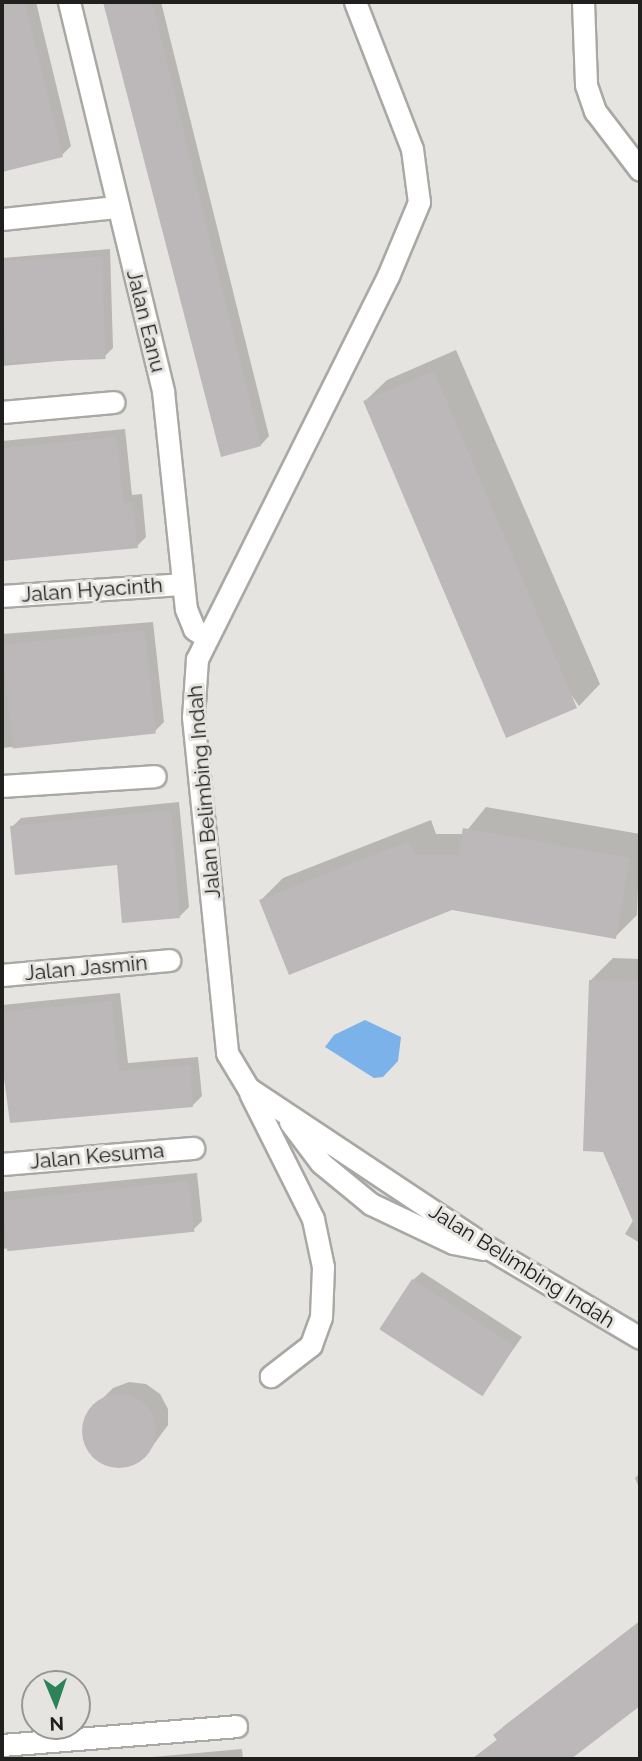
<!DOCTYPE html>
<html>
<head>
<meta charset="utf-8">
<style>
  body { margin:0 }
  #map { position:relative; width:642px; height:1761px; overflow:hidden; background:#e5e4e0; font-family:Raleway,sans-serif }
  div>[style] { position:absolute }
  [style*='--x'] { left:calc(var(--x)*1px); top:calc(var(--y)*1px); width:calc(var(--w)*1px); rotate:calc(var(--a)*1deg) }
  .water>* { inset:0; background:#7cb2ea }
  .shadow>* { inset:0; background:#0003 }
  .building>* { inset:0; background:#bcb8b9; transform-origin:0 0 }
  .round { border-radius:50% }
  .roads { filter:drop-shadow(2px 0 #a9a8a5) drop-shadow(-2px 0 #a9a8a5) drop-shadow(0 2px #a9a8a5) drop-shadow(0 -2px #a9a8a5) }
  .minor>* { height:21px; margin:-10.5px; padding:0 10.5px; transform-origin:10.5px; border-radius:10.5px; background:#fff }
  span { translate:-50% -50%; white-space:nowrap; text-align:center; line-height:1.15; -webkit-text-stroke:6px #e5e4e0; paint-order:stroke }
  .street-label { font-size:21px; color:#20201f }
  .frame { position:absolute; inset:0; border:4px solid #20201f; pointer-events:none }
  .north { position:absolute; left:21px; top:1670px; width:70px; height:70px; box-sizing:border-box; background:#e5e4e0; border:2px solid #969693; border-radius:50%; rotate:178deg; font-size:19px; font-weight:700; line-height:28px; text-align:center; color:#20201f }
  .north::after { content:''; display:block; margin:auto; width:24px; height:32px; background:#2c8357; clip-path:polygon(50% 0,100% 100%,50% 72%,0 100%) }
</style>
</head>
<body>
<div id="map">
  <div class="water">
    <i style="clip-path:polygon(365px 1020px,401px 1037px,398px 1061px,383px 1077px,374px 1078px,325px 1047px,334px 1035px)"></i>
  </div>
  <div class="shadow">
    <i style="clip-path:polygon(2px 2px,36px 2px,71px 146px,62px 155px,2px 170px)"></i>
    <i style="clip-path:polygon(105px 2px,161px 2px,269px 436px,261px 445px,222px 454px)"></i>
    <i style="clip-path:polygon(110px 249px,113px 348px,104px 357px,2px 366px,2px 258px)"></i>
    <i style="clip-path:polygon(456px 350px,600px 684px,579px 706px,365px 401px,387px 380px)"></i>
    <i style="clip-path:polygon(125px 429px,132px 495px,142px 494px,146px 537px,137px 546px,2px 559px,2px 441px)"></i>
    <i style="clip-path:polygon(153px 622px,164px 722px,155px 731px,2px 748px,2px 634px)"></i>
    <i style="clip-path:polygon(179px 802px,189px 907px,180px 916px,118px 863px,12px 827px,21px 818px)"></i>
    <i style="clip-path:polygon(486px 807px,640px 834px,637px 915px,615px 937px,452px 908px,261px 900px,283px 878px,431px 820px,436px 834px,464px 834px)"></i>
    <i style="clip-path:polygon(613px 958px,640px 959px,640px 1243px,625px 1234px,634px 1219px,591px 980px)"></i>
    <i style="clip-path:polygon(120px 993px,128px 1063px,198px 1057px,202px 1096px,193px 1105px,2px 1061px,2px 1005px)"></i>
    <i style="clip-path:polygon(197px 1173px,202px 1221px,193px 1230px,2px 1249px,2px 1192px)"></i>
    <i style="clip-path:polygon(422px 1272px,522px 1337px,481px 1394px,413px 1280px)"></i>
    <i style="clip-path:polygon(129px 1382px,146px 1384px,160px 1394px,168px 1409px,168px 1425px,146px 1455px,132px 1465px,114px 1467px,98px 1460px,87px 1448px,83px 1431px,87px 1415px,99px 1402px,113px 1388px)"></i>
    <i style="clip-path:polygon(640px 1473px,640px 1490px,635px 1478px)"></i>
    <i style="clip-path:polygon(640px 1621px,640px 1703px,568px 1759px,472px 1759px,498px 1739px,495px 1735px,504px 1726px)"></i>
    <i style="clip-path:polygon(242px 1749px,243px 1759px,130px 1759px)"></i>
  </div>
  <div class="building">
    <i style="clip-path:polygon(2px 2px,25px 2px,63px 157px,2px 172px)"></i>
    <i style="clip-path:polygon(103px 2px,152px 2px,261px 446px,221px 457px)"></i>
    <i style="left:102px;top:257px;width:102px;height:100px;rotate:88deg"></i>
    <i style="left:434px;top:371px;width:366px;height:77px;rotate:67deg"></i>
    <i style="clip-path:polygon(117px 437px,123px 503px,133px 502px,138px 548px,2px 561px,2px 448px)"></i>
    <i style="left:145px;top:630px;width:104px;height:144px;rotate:84deg"></i>
    <i style="clip-path:polygon(171px 810px,180px 918px,122px 923px,117px 865px,15px 875px,10px 826px)"></i>
    <i style="clip-path:polygon(463px 828px,630px 858px,616px 939px,452px 910px,289px 975px,259px 900px,409px 841px,415px 855px,458px 855px)"></i>
    <i style="clip-path:polygon(589px 980px,640px 981px,640px 1238px,603px 1152px,583px 1151px)"></i>
    <i style="clip-path:polygon(112px 1001px,119px 1071px,190px 1065px,193px 1107px,10px 1123px,2px 1063px,2px 1012px)"></i>
    <i style="left:189px;top:1181px;width:51px;height:188px;rotate:84deg"></i>
    <i style="left:412px;top:1279px;width:123px;height:60px;rotate:33deg"></i>
    <i class="round" style="left:82px;top:1394px;width:74px;height:74px"></i>
    <i style="clip-path:polygon(640px 1621px,640px 1706px,571px 1759px,472px 1759px,497px 1740px,493px 1735px)"></i>
  </div>
  <div class="roads">
    <div class="minor">
      <i style="--x:69;--y:2;--w:400;--a:76.4"></i>
      <i style="--x:163;--y:391;--w:219;--a:84"></i>
      <i style="--x:186;--y:609;--w:22;--a:68"></i>
      <i style="--x:194;--y:629;--w:16;--a:35"></i>
      <i style="--x:355;--y:2;--w:158;--a:68.8"></i>
      <i style="--x:412;--y:149;--w:53;--a:82.5"></i>
      <i style="--x:419;--y:202;--w:80;--a:112.7"></i>
      <i style="--x:388;--y:276;--w:428;--a:116.5"></i>
      <i style="--x:197;--y:659;--w:58;--a:93.9"></i>
      <i style="--x:193;--y:717;--w:338;--a:84.2"></i>
      <i style="--x:227;--y:1053;--w:41;--a:59"></i>
      <i style="--x:248;--y:1088;--w:293;--a:33.6"></i>
      <i style="--x:492;--y:1250;--w:172;--a:30.7"></i>
      <i style="--x:583;--y:2;--w:83;--a:87.9"></i>
      <i style="--x:586;--y:85;--w:28;--a:71"></i>
      <i style="--x:595;--y:111;--w:74;--a:52.7"></i>
      <i style="--x:2;--y:219;--w:116;--a:-6"></i>
      <i style="--x:2;--y:412;--w:112;--a:-5.1"></i>
      <i style="--x:2;--y:596;--w:180;--a:-3.8"></i>
      <i style="--x:2;--y:786;--w:153;--a:-3.7"></i>
      <i style="--x:2;--y:975;--w:168;--a:-5.1"></i>
      <i style="--x:250;--y:1093;--w:141;--a:63.4"></i>
      <i style="--x:313;--y:1219;--w:49;--a:78.2"></i>
      <i style="--x:323;--y:1267;--w:50;--a:92.3"></i>
      <i style="--x:321;--y:1317;--w:30;--a:110"></i>
      <i style="--x:311;--y:1345;--w:51;--a:142.2"></i>
      <i style="--x:290;--y:1122;--w:51;--a:52.9"></i>
      <i style="--x:321;--y:1163;--w:65;--a:39.4"></i>
      <i style="--x:371;--y:1204;--w:91;--a:25.4"></i>
      <i style="--x:453;--y:1243;--w:31;--a:11"></i>
      <i style="--x:2;--y:1164;--w:192;--a:-4.8"></i>
      <i style="--x:2;--y:1745;--w:235;--a:-4.6"></i>
    </div>
  </div>
  <div class="street-label">
    <span style="left:146px;top:321px;rotate:76deg">Jalan Eanu</span>
    <span style="left:92px;top:590px;rotate:-4deg">Jalan Hyacinth</span>
    <span style="left:204px;top:792px;rotate:-95deg">Jalan Belimbing Indah</span>
    <span style="left:86px;top:968px;rotate:-5deg">Jalan Jasmin</span>
    <span style="left:97px;top:1156px;rotate:-5deg">Jalan Kesuma</span>
    <span style="left:522px;top:1266px;rotate:32deg">Jalan Belimbing Indah</span>
  </div>
  <div class="frame"></div>
  <div class="north">N</div>
</div>
</body>
</html>
